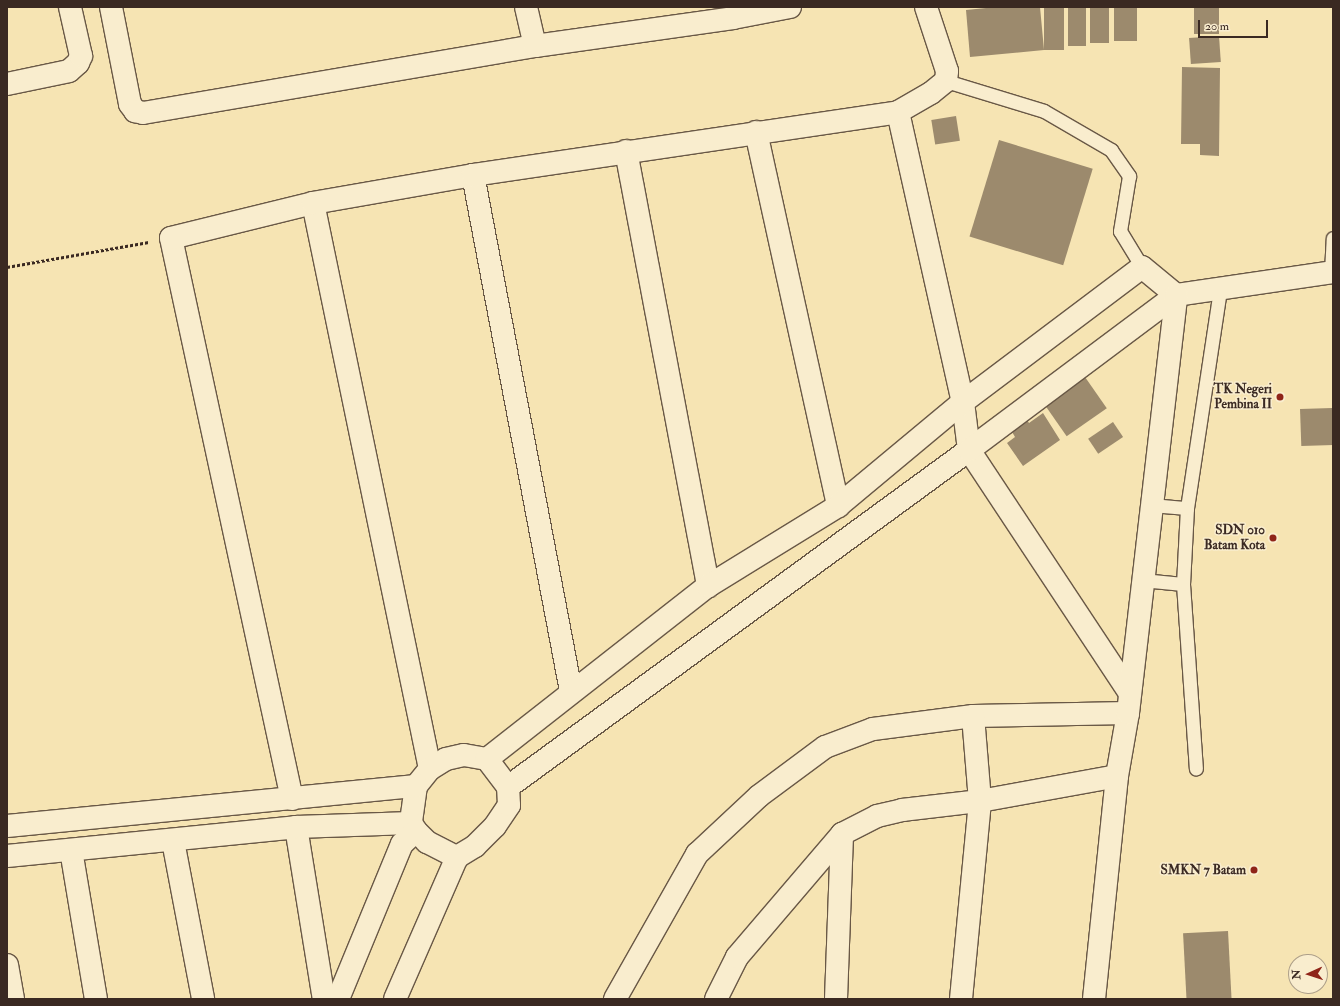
<!DOCTYPE html>
<html>
<head>
<meta charset="utf-8">
<style>
  body { margin:0 }
  #map { position:relative; width:1340px; height:1006px; overflow:hidden; background:#f6e4b3; font-family:"IM FELL Double Pica",serif }
  div>[style] { position:absolute }
  [style*='--x'] { left:calc(var(--x)*1px); top:calc(var(--y)*1px); width:calc(var(--w)*1px); rotate:calc(var(--a)*1deg) }
  .building>* { inset:0; background:#9c8a6d; transform-origin:0 0 }
  .path>* { height:2.5px; margin-top:-1.25px; transform-origin:0; background:repeating-linear-gradient(90deg,#3a2922 0 3px,transparent 0 5px) }
  .roads { filter:drop-shadow(1px 0 #695846) drop-shadow(-1px 0 #695846) drop-shadow(0 1px #695846) drop-shadow(0 -1px #695846) }
  .lane>* { height:13px; margin:-6.5px; padding:0 6.5px; transform-origin:6.5px; border-radius:6.5px; background:#f9edce }
  .street>* { height:22px; margin:-11px; padding:0 11px; transform-origin:11px; border-radius:11px; background:#f9edce }
  .dots>* { width:11px; height:11px; translate:-50% -50%; box-sizing:border-box; border:2px solid #f9edce; border-radius:50% }
  span { translate:-50% -50%; white-space:nowrap; text-align:center; line-height:1.15; -webkit-text-stroke:3px #f9edce; paint-order:stroke }
  .poi-label { font-size:13px; color:#3a2922; font-weight:700 }
  .right { translate:-100% -50%; text-align:right }
  .frame { position:absolute; inset:0; border:8px solid #3a2922; pointer-events:none }
  .north { position:absolute; left:1288px; top:954px; width:40px; height:40px; box-sizing:border-box; background:#f9edce; border:1px solid #ad9f89; border-radius:50%; rotate:267deg; font-size:11px; font-weight:700; line-height:16px; text-align:center; color:#3a2922 }
  .north::after { content:''; display:block; margin:auto; width:14px; height:18px; background:#8f2418; clip-path:polygon(50% 0,100% 100%,50% 72%,0 100%) }
  .scale { position:absolute; left:1198px; top:20px; width:70px; height:18px; box-sizing:border-box; border:2px solid #3a2922; border-top:0; padding-left:5px; font-size:12px; line-height:14px; white-space:nowrap; color:#3a2922; -webkit-text-stroke:3px #f9edce; paint-order:stroke }
</style>
</head>
<body>
<div id="map">
  <div class="building">
    <i style="clip-path:polygon(996px 7px,1040px 7px,1044px 50px,970px 57px,966px 10px)"></i>
    <i style="left:1044px;top:7px;width:20px;height:43px"></i>
    <i style="left:1068px;top:7px;width:18px;height:39px"></i>
    <i style="left:1090px;top:7px;width:19px;height:36px"></i>
    <i style="left:1114px;top:7px;width:23px;height:34px"></i>
    <i style="left:1194px;top:7px;width:25px;height:27px"></i>
    <i style="left:1219px;top:36px;width:26px;height:30px;rotate:86deg"></i>
    <i style="clip-path:polygon(1182px 67px,1220px 68px,1219px 156px,1200px 155px,1200px 144px,1181px 144px)"></i>
    <i style="left:956px;top:116px;width:25px;height:25px;rotate:81deg"></i>
    <i style="left:999px;top:140px;width:98px;height:101px;rotate:17deg"></i>
    <i style="left:1085px;top:377px;width:38px;height:49px;rotate:55deg"></i>
    <i style="left:1332px;top:408px;width:37px;height:32px;rotate:88deg"></i>
    <i style="clip-path:polygon(1043px 413px,1060px 440px,1023px 466px,1007px 443px,1015px 437px,1008px 425px,1023px 414px,1029px 423px)"></i>
    <i style="left:1113px;top:422px;width:18px;height:30px;rotate:56deg"></i>
    <i style="left:1228px;top:931px;width:68px;height:45px;rotate:87deg"></i>
  </div>
  <div class="path">
    <i style="--x:7;--y:267;--w:144;--a:-10"></i>
  </div>
  <div class="roads">
    <div class="lane">
      <i style="--x:946;--y:81;--w:102;--a:17"></i>
      <i style="--x:1044;--y:111;--w:78;--a:30.2"></i>
      <i style="--x:1111;--y:150;--w:32;--a:55"></i>
      <i style="--x:1129;--y:176;--w:56;--a:99.3"></i>
      <i style="--x:1120;--y:231;--w:42;--a:58.6"></i>
      <i style="--x:1331;--y:272;--w:34;--a:-87"></i>
      <i style="--x:1151;--y:505;--w:36;--a:5"></i>
      <i style="--x:1187;--y:508;--w:76;--a:93"></i>
      <i style="--x:1183;--y:584;--w:185;--a:86"></i>
      <i style="--x:1187;--y:508;--w:221;--a:-81.4"></i>
      <i style="--x:1142;--y:580;--w:41;--a:5.6"></i>
    </div>
    <div class="street">
      <i style="--x:111;--y:7;--w:99;--a:78.9"></i>
      <i style="--x:130;--y:104;--w:9;--a:54"></i>
      <i style="--x:135;--y:111;--w:8;--a:14"></i>
      <i style="--x:143;--y:113;--w:398;--a:-9.7"></i>
      <i style="--x:535;--y:46;--w:200;--a:-8"></i>
      <i style="--x:733;--y:18;--w:58;--a:-10.9"></i>
      <i style="--x:526;--y:7;--w:40;--a:77"></i>
      <i style="--x:7;--y:84;--w:63;--a:-11.8"></i>
      <i style="--x:69;--y:71;--w:12;--a:-42"></i>
      <i style="--x:78;--y:63;--w:8;--a:-67"></i>
      <i style="--x:81;--y:56;--w:50;--a:-102.7"></i>
      <i style="--x:898;--y:112;--w:297;--a:77.4"></i>
      <i style="--x:963;--y:402;--w:48;--a:82.9"></i>
      <i style="--x:969;--y:450;--w:288;--a:56.5"></i>
      <i style="--x:756;--y:132;--w:383;--a:77.6"></i>
      <i style="--x:626;--y:151;--w:443;--a:79.3"></i>
      <i style="--x:473;--y:175;--w:525;--a:79.25"></i>
      <i style="--x:313;--y:203;--w:578;--a:78.32"></i>
      <i style="--x:416;--y:786;--w:37;--a:98"></i>
      <i style="--x:411;--y:823;--w:9;--a:58"></i>
      <i style="--x:416;--y:831;--w:16;--a:45"></i>
      <i style="--x:427;--y:842;--w:34;--a:27"></i>
      <i style="--x:508;--y:787;--w:571;--a:-36.17"></i>
      <i style="--x:969;--y:450;--w:259;--a:-36.8"></i>
      <i style="--x:1176;--y:295;--w:159;--a:-8.3"></i>
      <i style="--x:292;--y:799;--w:574;--a:-102.17"></i>
      <i style="--x:171;--y:238;--w:146;--a:-13.8"></i>
      <i style="--x:313;--y:203;--w:162;--a:-9.9"></i>
      <i style="--x:473;--y:175;--w:430;--a:-8.4"></i>
      <i style="--x:898;--y:112;--w:38;--a:-30"></i>
      <i style="--x:931;--y:93;--w:19;--a:-39"></i>
      <i style="--x:946;--y:81;--w:10;--a:-84"></i>
      <i style="--x:947;--y:71;--w:67;--a:-108.2"></i>
      <i style="--x:7;--y:826;--w:411;--a:-5.6"></i>
      <i style="--x:416;--y:786;--w:22;--a:-51"></i>
      <i style="--x:430;--y:769;--w:19;--a:-32"></i>
      <i style="--x:446;--y:759;--w:18;--a:-13"></i>
      <i style="--x:464;--y:755;--w:23;--a:10"></i>
      <i style="--x:487;--y:759;--w:281;--a:-38.1"></i>
      <i style="--x:708;--y:586;--w:153;--a:-31.6"></i>
      <i style="--x:838;--y:506;--w:163;--a:-39.8"></i>
      <i style="--x:963;--y:402;--w:224;--a:-37"></i>
      <i style="--x:1142;--y:267;--w:44;--a:39.5"></i>
      <i style="--x:296;--y:827;--w:174;--a:80.8"></i>
      <i style="--x:173;--y:841;--w:161;--a:79.2"></i>
      <i style="--x:71;--y:850;--w:151;--a:80.5"></i>
      <i style="--x:7;--y:856;--w:290;--a:-5.7"></i>
      <i style="--x:296;--y:827;--w:115;--a:-2"></i>
      <i style="--x:7;--y:965;--w:35;--a:80"></i>
      <i style="--x:338;--y:999;--w:168;--a:-67.6"></i>
      <i style="--x:402;--y:844;--w:19;--a:-43"></i>
      <i style="--x:395;--y:999;--w:155;--a:-66.4"></i>
      <i style="--x:457;--y:857;--w:21;--a:-31"></i>
      <i style="--x:475;--y:846;--w:28;--a:-45"></i>
      <i style="--x:495;--y:826;--w:25;--a:-56"></i>
      <i style="--x:509;--y:805;--w:18;--a:-93"></i>
      <i style="--x:508;--y:787;--w:35;--a:-127"></i>
      <i style="--x:615;--y:999;--w:167;--a:-60.5"></i>
      <i style="--x:697;--y:854;--w:85;--a:-43.1"></i>
      <i style="--x:759;--y:796;--w:82;--a:-36.6"></i>
      <i style="--x:825;--y:747;--w:51;--a:-20.6"></i>
      <i style="--x:873;--y:729;--w:101;--a:-7.4"></i>
      <i style="--x:973;--y:716;--w:155;--a:-1.1"></i>
      <i style="--x:716;--y:999;--w:47;--a:-63.4"></i>
      <i style="--x:737;--y:957;--w:162;--a:-49.5"></i>
      <i style="--x:842;--y:834;--w:39;--a:-27"></i>
      <i style="--x:877;--y:816;--w:26;--a:-13"></i>
      <i style="--x:902;--y:810;--w:79;--a:-6.6"></i>
      <i style="--x:980;--y:801;--w:139;--a:-10.3"></i>
      <i style="--x:836;--y:999;--w:165;--a:-87.9"></i>
      <i style="--x:961;--y:999;--w:199;--a:-84.5"></i>
      <i style="--x:980;--y:801;--w:85;--a:-94.7"></i>
      <i style="--x:1094;--y:999;--w:224;--a:-84.1"></i>
      <i style="--x:1117;--y:776;--w:64;--a:-80.1"></i>
      <i style="--x:1128;--y:713;--w:421;--a:-83.4"></i>
    </div>
  </div>
  <div class="dots">
    <i style="left:1280px;top:397px;background:#8f2418"></i>
    <i style="left:1273px;top:538px;background:#8f2418"></i>
    <i style="left:1254px;top:870px;background:#8f2418"></i>
  </div>
  <div class="poi-label">
    <span class="right" style="left:1272px;top:397px">TK Negeri<br>Pembina II</span>
    <span class="right" style="left:1265px;top:538px">SDN 010<br>Batam Kota</span>
    <span class="right" style="left:1246px;top:870px">SMKN 7 Batam</span>
  </div>
  <div class="frame"></div>
  <div class="north">N</div>
  <div class="scale">20 m</div>
</div>
</body>
</html>
